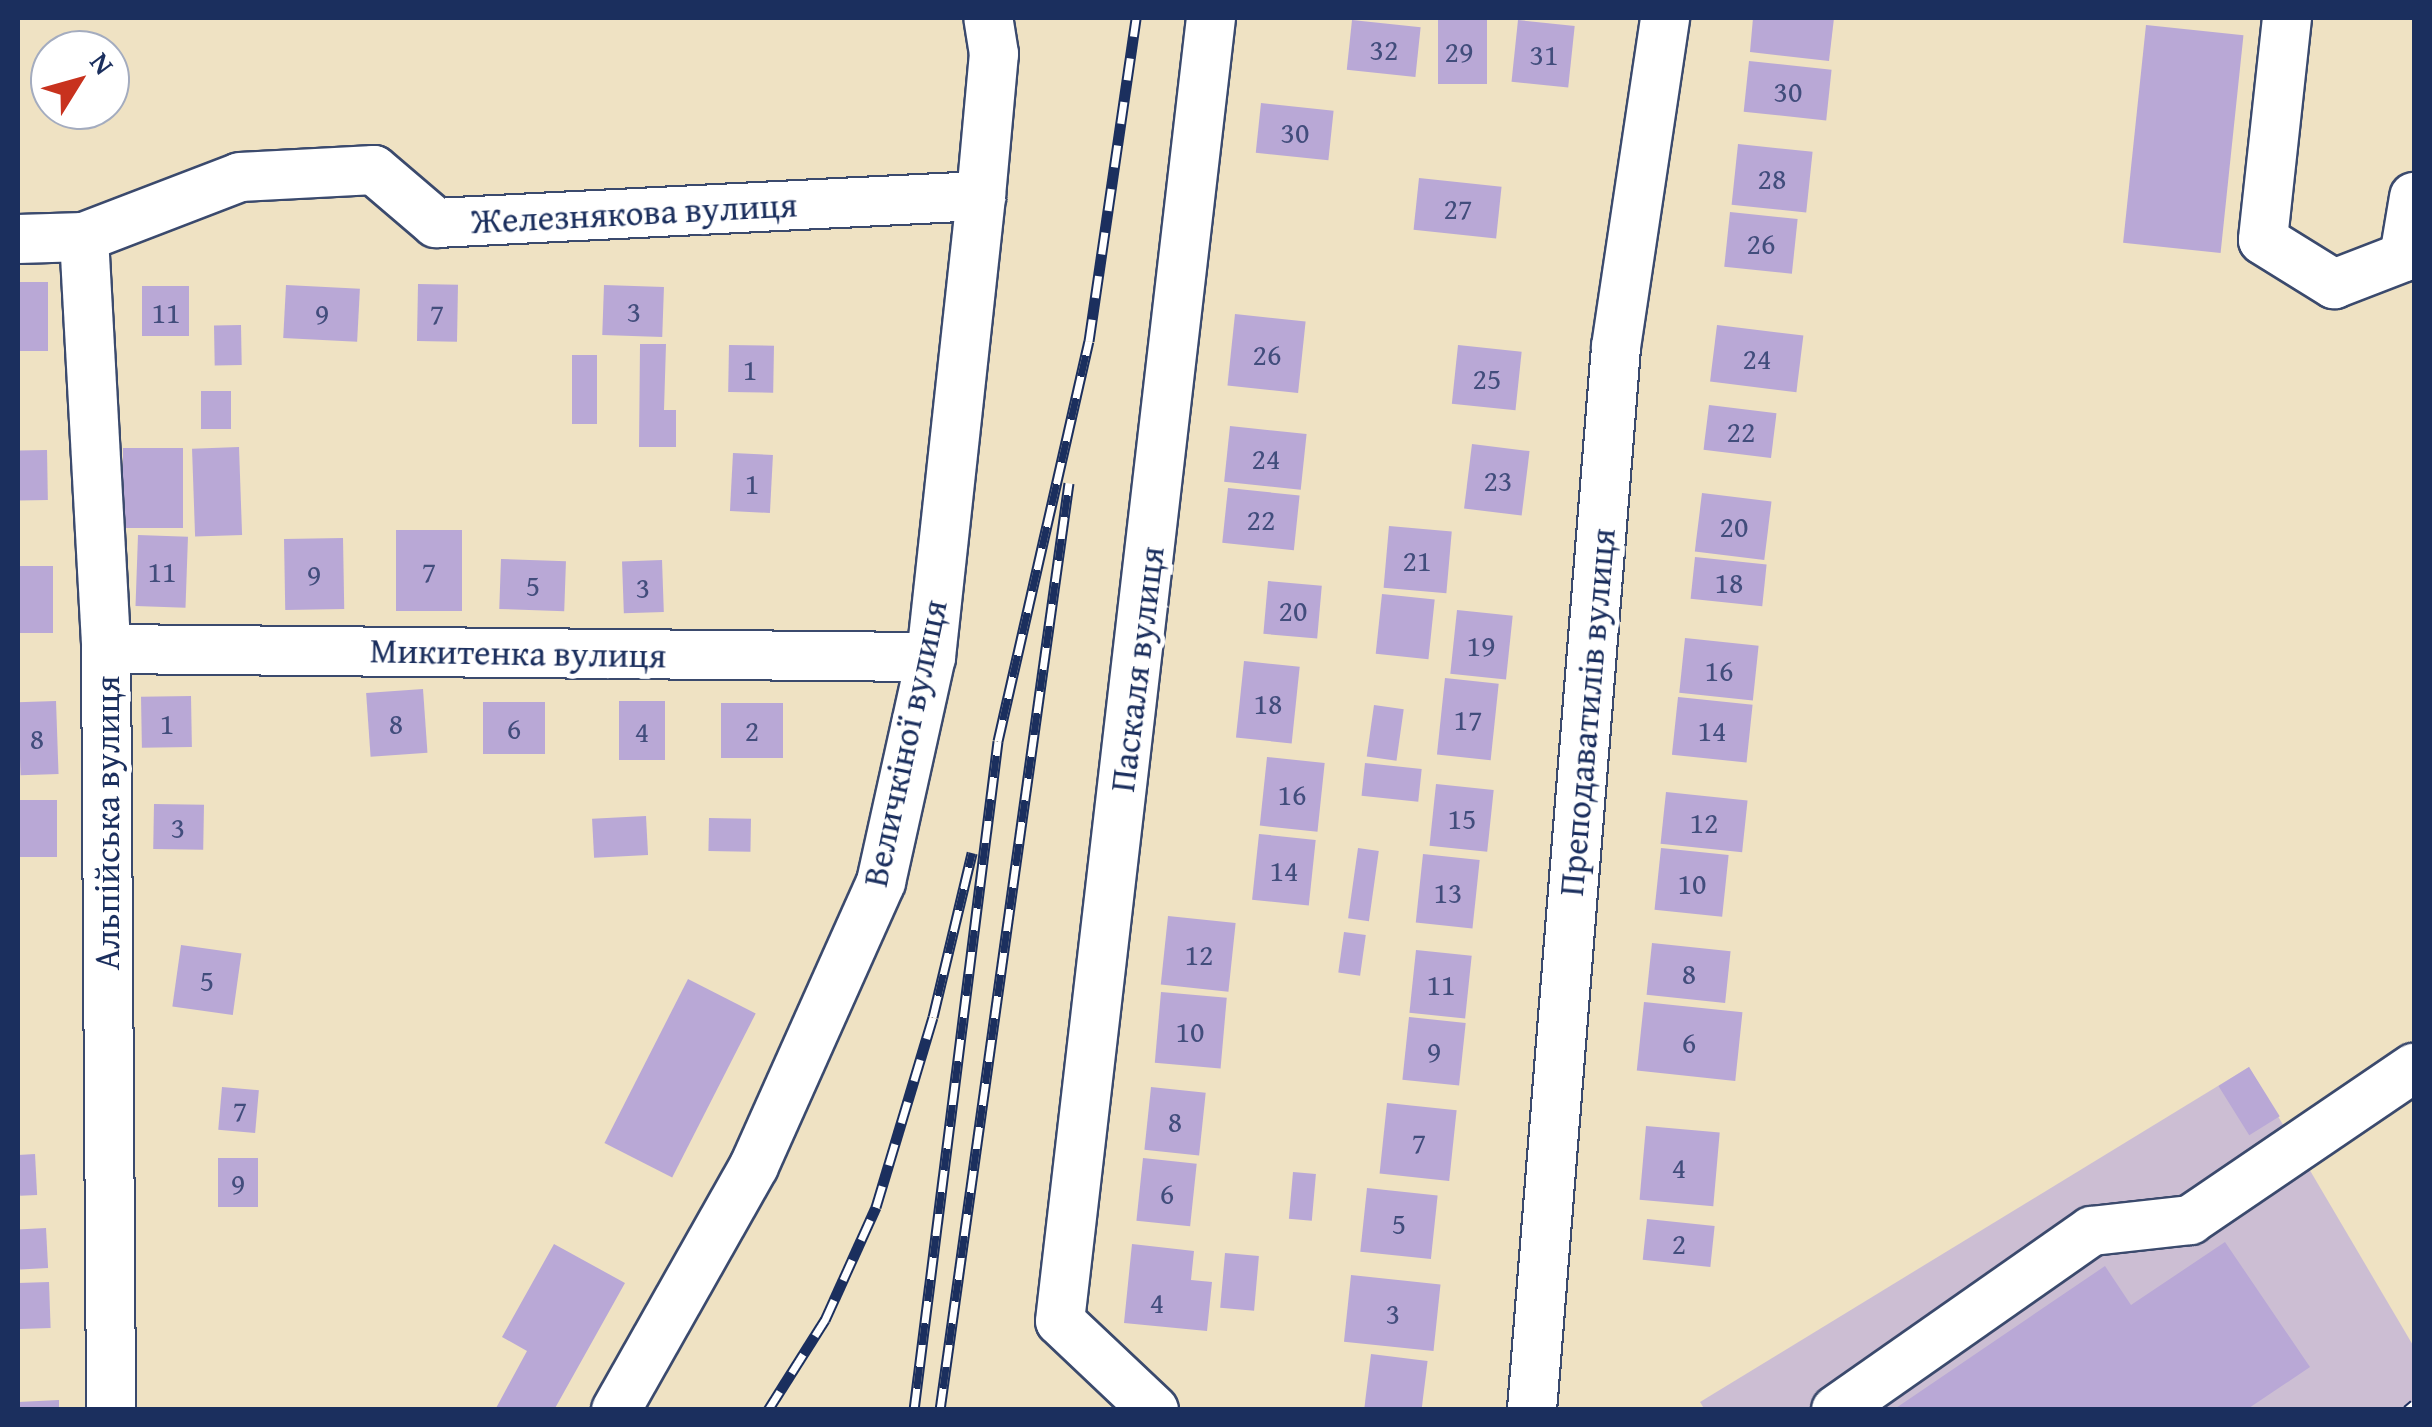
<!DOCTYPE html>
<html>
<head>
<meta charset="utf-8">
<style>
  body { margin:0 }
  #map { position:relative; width:2432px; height:1427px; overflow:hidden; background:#efe2c3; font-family:"Gentium Book Plus",serif }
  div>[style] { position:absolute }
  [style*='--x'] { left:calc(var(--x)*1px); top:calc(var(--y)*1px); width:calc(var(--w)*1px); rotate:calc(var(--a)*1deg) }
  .industrial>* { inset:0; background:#ccbed3 }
  .building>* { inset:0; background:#b9a8d6; transform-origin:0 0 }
  .roads { filter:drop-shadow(2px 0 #3b4a6d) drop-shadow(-2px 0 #3b4a6d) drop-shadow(0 2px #3b4a6d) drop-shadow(0 -2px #3b4a6d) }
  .minor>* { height:48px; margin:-24px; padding:0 24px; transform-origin:24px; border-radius:24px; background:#fff }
  .rail>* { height:11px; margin-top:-5.5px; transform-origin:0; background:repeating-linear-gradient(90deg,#fff 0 22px,#1b2f5e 0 44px); box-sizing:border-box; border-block:2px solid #1b2f5e }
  span { translate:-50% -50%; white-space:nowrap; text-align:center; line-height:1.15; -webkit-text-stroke:10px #fff; paint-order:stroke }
  .number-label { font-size:30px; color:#424d7c }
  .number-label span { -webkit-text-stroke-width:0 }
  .street-label { font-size:35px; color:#1b2f5e }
  .frame { position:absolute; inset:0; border:20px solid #1b2f5e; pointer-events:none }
  .north { position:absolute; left:30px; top:30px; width:100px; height:100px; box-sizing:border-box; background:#fff; border:2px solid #a4acbf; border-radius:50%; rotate:53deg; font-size:28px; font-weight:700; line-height:40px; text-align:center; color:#1b2f5e }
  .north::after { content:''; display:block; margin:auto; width:35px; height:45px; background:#c8321e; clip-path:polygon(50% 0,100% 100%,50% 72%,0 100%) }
</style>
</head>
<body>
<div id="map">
  <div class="industrial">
    <i style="clip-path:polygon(2249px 1067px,2414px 1347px,2414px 1404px,2405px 1409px,1705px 1410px,1700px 1402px)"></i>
  </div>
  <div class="building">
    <i style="left:1438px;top:18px;width:49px;height:66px"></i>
    <i style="clip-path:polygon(1753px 18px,1834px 18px,1829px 61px,1750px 52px)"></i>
    <i style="left:1352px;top:20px;width:69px;height:50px;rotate:6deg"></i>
    <i style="left:1518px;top:20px;width:57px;height:62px;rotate:6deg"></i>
    <i style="left:2146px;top:25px;width:98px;height:219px;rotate:6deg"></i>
    <i style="left:1749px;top:61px;width:83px;height:51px;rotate:6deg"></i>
    <i style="left:1261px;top:103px;width:73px;height:50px;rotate:6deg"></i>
    <i style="left:1738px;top:144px;width:75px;height:61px;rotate:6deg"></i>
    <i style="left:1419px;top:178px;width:83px;height:52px;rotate:6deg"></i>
    <i style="left:1730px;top:212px;width:68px;height:55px;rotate:6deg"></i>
    <i style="left:18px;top:282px;width:30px;height:69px"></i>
    <i style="left:418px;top:284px;width:40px;height:57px;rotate:1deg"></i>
    <i style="left:286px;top:285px;width:74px;height:53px;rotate:3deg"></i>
    <i style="left:604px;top:285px;width:60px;height:50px;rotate:2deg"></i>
    <i style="left:189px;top:286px;width:50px;height:47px;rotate:90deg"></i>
    <i style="left:1235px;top:314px;width:71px;height:72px;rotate:6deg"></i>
    <i style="left:241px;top:325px;width:40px;height:27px;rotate:89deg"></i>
    <i style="left:1717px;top:325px;width:87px;height:57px;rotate:7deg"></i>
    <i style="clip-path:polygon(640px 344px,666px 344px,664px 410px,676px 410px,676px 447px,639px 447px)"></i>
    <i style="left:729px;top:345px;width:45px;height:47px;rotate:1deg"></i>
    <i style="left:1458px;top:345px;width:64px;height:59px;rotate:6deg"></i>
    <i style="left:572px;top:355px;width:25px;height:69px"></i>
    <i style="left:201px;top:391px;width:30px;height:38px"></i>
    <i style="left:1709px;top:405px;width:68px;height:45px;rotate:7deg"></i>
    <i style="left:1230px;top:426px;width:77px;height:56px;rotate:6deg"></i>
    <i style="left:1472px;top:444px;width:58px;height:65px;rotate:7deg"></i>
    <i style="left:239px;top:447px;width:88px;height:47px;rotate:88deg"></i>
    <i style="left:123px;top:448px;width:60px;height:80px"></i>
    <i style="left:47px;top:450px;width:50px;height:29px;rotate:89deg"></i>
    <i style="left:733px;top:453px;width:40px;height:58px;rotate:3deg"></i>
    <i style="left:1228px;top:488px;width:72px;height:55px;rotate:6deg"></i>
    <i style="left:1702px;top:493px;width:70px;height:59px;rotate:7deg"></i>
    <i style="left:1389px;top:526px;width:63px;height:62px;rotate:5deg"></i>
    <i style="left:396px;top:530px;width:66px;height:81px"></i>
    <i style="left:138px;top:535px;width:50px;height:71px;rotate:2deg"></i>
    <i style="left:343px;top:538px;width:71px;height:59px;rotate:89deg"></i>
    <i style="left:1695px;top:557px;width:72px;height:42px;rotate:6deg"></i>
    <i style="left:501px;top:559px;width:65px;height:50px;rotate:2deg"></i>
    <i style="left:662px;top:560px;width:52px;height:40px;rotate:88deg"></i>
    <i style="left:18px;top:566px;width:35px;height:67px"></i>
    <i style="left:1268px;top:581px;width:54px;height:53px;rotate:5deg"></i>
    <i style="left:1382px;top:594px;width:53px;height:60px;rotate:6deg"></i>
    <i style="left:1457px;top:610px;width:56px;height:64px;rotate:6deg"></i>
    <i style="left:1685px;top:638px;width:74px;height:55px;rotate:6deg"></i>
    <i style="left:1244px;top:661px;width:56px;height:77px;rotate:6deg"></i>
    <i style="left:1445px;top:678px;width:54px;height:77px;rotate:6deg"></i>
    <i style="left:423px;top:689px;width:64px;height:57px;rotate:86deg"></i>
    <i style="left:191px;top:696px;width:51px;height:50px;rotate:89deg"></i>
    <i style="left:1678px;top:697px;width:75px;height:58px;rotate:6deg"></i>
    <i style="left:56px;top:701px;width:73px;height:38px;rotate:88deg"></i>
    <i style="left:619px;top:701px;width:46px;height:59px"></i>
    <i style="left:483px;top:702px;width:62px;height:52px"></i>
    <i style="left:721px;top:703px;width:62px;height:55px"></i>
    <i style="left:1374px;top:705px;width:30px;height:52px;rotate:8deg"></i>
    <i style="left:1267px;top:757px;width:58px;height:69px;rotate:6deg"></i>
    <i style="left:1365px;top:763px;width:57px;height:33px;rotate:6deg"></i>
    <i style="left:1436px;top:784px;width:58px;height:62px;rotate:6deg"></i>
    <i style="left:1666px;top:792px;width:82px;height:52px;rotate:6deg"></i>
    <i style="left:18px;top:800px;width:39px;height:57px"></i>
    <i style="left:154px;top:804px;width:50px;height:45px;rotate:1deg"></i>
    <i style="left:646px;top:816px;width:39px;height:54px;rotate:87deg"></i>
    <i style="left:709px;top:818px;width:42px;height:33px;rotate:1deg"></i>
    <i style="left:1259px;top:834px;width:57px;height:66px;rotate:6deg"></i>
    <i style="left:1358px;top:848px;width:21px;height:71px;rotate:8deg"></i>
    <i style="left:1661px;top:848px;width:68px;height:62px;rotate:6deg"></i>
    <i style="left:1423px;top:854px;width:57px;height:69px;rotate:6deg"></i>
    <i style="left:1168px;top:916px;width:68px;height:69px;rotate:6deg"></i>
    <i style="left:1344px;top:932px;width:22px;height:41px;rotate:8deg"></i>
    <i style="left:1652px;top:943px;width:79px;height:52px;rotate:6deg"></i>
    <i style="left:181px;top:945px;width:61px;height:62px;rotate:8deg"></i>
    <i style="left:1416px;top:950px;width:56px;height:63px;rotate:6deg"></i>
    <i style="left:688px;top:979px;width:76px;height:184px;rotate:27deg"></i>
    <i style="left:1161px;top:992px;width:66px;height:71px;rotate:5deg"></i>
    <i style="left:1644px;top:1002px;width:99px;height:69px;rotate:6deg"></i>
    <i style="left:1409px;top:1017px;width:57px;height:63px;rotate:6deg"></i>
    <i style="left:2249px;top:1067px;width:58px;height:36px;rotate:58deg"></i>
    <i style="left:222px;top:1087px;width:37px;height:43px;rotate:5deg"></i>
    <i style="left:1151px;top:1087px;width:55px;height:63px;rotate:6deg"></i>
    <i style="left:1387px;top:1103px;width:70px;height:71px;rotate:6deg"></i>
    <i style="left:1646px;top:1126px;width:74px;height:74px;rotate:5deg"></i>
    <i style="left:35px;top:1154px;width:41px;height:17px;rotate:87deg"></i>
    <i style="left:218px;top:1158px;width:40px;height:49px"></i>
    <i style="left:1143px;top:1158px;width:54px;height:63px;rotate:6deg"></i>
    <i style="left:1293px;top:1172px;width:23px;height:47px;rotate:5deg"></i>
    <i style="left:1367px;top:1188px;width:71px;height:64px;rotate:6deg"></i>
    <i style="left:1647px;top:1219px;width:68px;height:41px;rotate:6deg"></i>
    <i style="left:46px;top:1228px;width:40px;height:28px;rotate:87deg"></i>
    <i style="clip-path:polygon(2225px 1242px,2310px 1367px,2246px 1410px,1893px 1410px,2105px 1266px,2131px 1305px)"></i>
    <i style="clip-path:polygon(554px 1244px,625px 1283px,554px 1410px,495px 1410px,527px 1351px,502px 1337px)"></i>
    <i style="clip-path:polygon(1132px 1244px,1194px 1251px,1191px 1280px,1212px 1282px,1207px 1331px,1124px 1323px)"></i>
    <i style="left:1225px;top:1253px;width:34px;height:55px;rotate:5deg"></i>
    <i style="left:1351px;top:1275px;width:90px;height:67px;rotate:6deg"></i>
    <i style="left:49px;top:1282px;width:46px;height:31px;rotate:88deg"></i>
    <i style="left:1371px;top:1354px;width:57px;height:56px;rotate:7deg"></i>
    <i style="clip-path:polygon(59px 1400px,59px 1410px,18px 1410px,18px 1402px)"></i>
  </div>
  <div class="roads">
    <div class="minor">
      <i style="--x:2287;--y:18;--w:223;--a:96.2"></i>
      <i style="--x:2263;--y:240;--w:84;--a:31.8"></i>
      <i style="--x:2334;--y:284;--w:75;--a:-21.1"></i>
      <i style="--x:2404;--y:257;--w:61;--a:-80.5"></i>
      <i style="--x:84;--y:237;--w:413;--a:86.9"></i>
      <i style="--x:106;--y:649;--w:761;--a:89.62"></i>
      <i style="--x:18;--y:239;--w:66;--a:-1.7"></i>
      <i style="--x:84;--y:237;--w:167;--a:-21"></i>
      <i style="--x:240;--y:177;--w:134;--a:-3"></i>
      <i style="--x:374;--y:170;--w:82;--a:40.5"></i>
      <i style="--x:436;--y:223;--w:546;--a:-2.84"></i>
      <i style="--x:106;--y:649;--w:825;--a:0.56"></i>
      <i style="--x:616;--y:1410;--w:280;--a:-60.5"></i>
      <i style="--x:754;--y:1166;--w:311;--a:-65.9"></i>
      <i style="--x:881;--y:882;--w:230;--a:-77.5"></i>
      <i style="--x:931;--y:657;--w:464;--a:-83.8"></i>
      <i style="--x:981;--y:196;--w:143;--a:-84.8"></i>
      <i style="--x:994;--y:54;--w:36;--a:-99"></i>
      <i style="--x:1154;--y:1410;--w:129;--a:-136.6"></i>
      <i style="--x:1060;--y:1321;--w:1312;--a:-83.39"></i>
      <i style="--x:1532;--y:1410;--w:1066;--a:-85.48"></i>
      <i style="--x:1616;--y:347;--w:333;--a:-81.5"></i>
      <i style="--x:1836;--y:1410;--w:312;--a:-35"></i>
      <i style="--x:2092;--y:1231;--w:99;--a:-6.4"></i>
      <i style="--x:2190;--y:1220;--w:271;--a:-34.2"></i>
    </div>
  </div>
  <div class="rail">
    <i style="--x:768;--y:1410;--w:107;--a:-57.7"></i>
    <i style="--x:825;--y:1320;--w:124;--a:-65.7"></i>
    <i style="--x:876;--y:1207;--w:198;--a:-73.3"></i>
    <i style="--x:933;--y:1017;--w:169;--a:-76.6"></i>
    <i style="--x:914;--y:1410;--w:674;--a:-82.84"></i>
    <i style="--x:998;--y:741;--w:410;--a:-77.2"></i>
    <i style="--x:1089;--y:341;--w:326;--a:-81.7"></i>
    <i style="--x:940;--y:1410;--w:936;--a:-82.08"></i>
    <i style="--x:2407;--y:1410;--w:9;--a:-41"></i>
  </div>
  <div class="number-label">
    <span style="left:1384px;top:49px">32</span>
    <span style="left:1459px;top:51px">29</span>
    <span style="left:1544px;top:54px">31</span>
    <span style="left:1788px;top:91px">30</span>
    <span style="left:1295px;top:132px">30</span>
    <span style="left:1772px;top:178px">28</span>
    <span style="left:1458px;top:208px">27</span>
    <span style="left:1761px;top:243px">26</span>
    <span style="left:634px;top:311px">3</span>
    <span style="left:166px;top:312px">11</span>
    <span style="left:322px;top:313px">9</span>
    <span style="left:437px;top:313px">7</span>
    <span style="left:1267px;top:354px">26</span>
    <span style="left:1757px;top:358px">24</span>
    <span style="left:750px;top:369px">1</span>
    <span style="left:1487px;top:378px">25</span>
    <span style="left:1741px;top:431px">22</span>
    <span style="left:1266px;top:458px">24</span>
    <span style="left:1498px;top:480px">23</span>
    <span style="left:752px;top:483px">1</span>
    <span style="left:1261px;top:519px">22</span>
    <span style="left:1734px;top:526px">20</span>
    <span style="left:1417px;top:560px">21</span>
    <span style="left:162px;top:571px">11</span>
    <span style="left:429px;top:571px">7</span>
    <span style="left:314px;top:574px">9</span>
    <span style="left:1729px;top:582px">18</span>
    <span style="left:533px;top:585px">5</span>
    <span style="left:643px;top:587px">3</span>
    <span style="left:1293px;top:610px">20</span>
    <span style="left:1481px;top:645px">19</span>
    <span style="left:1719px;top:670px">16</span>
    <span style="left:1268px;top:703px">18</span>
    <span style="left:1468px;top:719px">17</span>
    <span style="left:167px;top:723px">1</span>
    <span style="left:396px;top:723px">8</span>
    <span style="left:514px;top:728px">6</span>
    <span style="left:752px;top:730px">2</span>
    <span style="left:1712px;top:730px">14</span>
    <span style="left:642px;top:731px">4</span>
    <span style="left:37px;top:738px">8</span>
    <span style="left:1292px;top:794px">16</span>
    <span style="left:1462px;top:818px">15</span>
    <span style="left:1704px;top:822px">12</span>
    <span style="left:178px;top:827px">3</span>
    <span style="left:1284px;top:870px">14</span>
    <span style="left:1692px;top:883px">10</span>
    <span style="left:1448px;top:892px">13</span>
    <span style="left:1199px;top:954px">12</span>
    <span style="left:1689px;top:973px">8</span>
    <span style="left:207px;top:980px">5</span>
    <span style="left:1441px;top:984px">11</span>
    <span style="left:1190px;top:1031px">10</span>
    <span style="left:1689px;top:1042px">6</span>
    <span style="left:1434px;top:1051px">9</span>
    <span style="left:240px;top:1110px">7</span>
    <span style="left:1175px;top:1121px">8</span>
    <span style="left:1419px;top:1142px">7</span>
    <span style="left:1679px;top:1167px">4</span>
    <span style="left:238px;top:1183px">9</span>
    <span style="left:1167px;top:1193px">6</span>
    <span style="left:1399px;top:1223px">5</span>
    <span style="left:1679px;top:1243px">2</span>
    <span style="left:1157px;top:1302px">4</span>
    <span style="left:1393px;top:1313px">3</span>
  </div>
  <div class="street-label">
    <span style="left:634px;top:213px;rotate:-3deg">Железнякова вулиця</span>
    <span style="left:518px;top:653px;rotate:1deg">Микитенка вулиця</span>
    <span style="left:1137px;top:669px;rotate:-83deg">Паскаля вулиця</span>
    <span style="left:1587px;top:712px;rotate:-85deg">Преподаватилів вулиця</span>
    <span style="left:905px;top:743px;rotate:-78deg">Величкіної вулиця</span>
    <span style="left:107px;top:823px;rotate:-90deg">Альпійська вулиця</span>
  </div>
  <div class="frame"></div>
  <div class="north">N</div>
</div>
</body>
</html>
